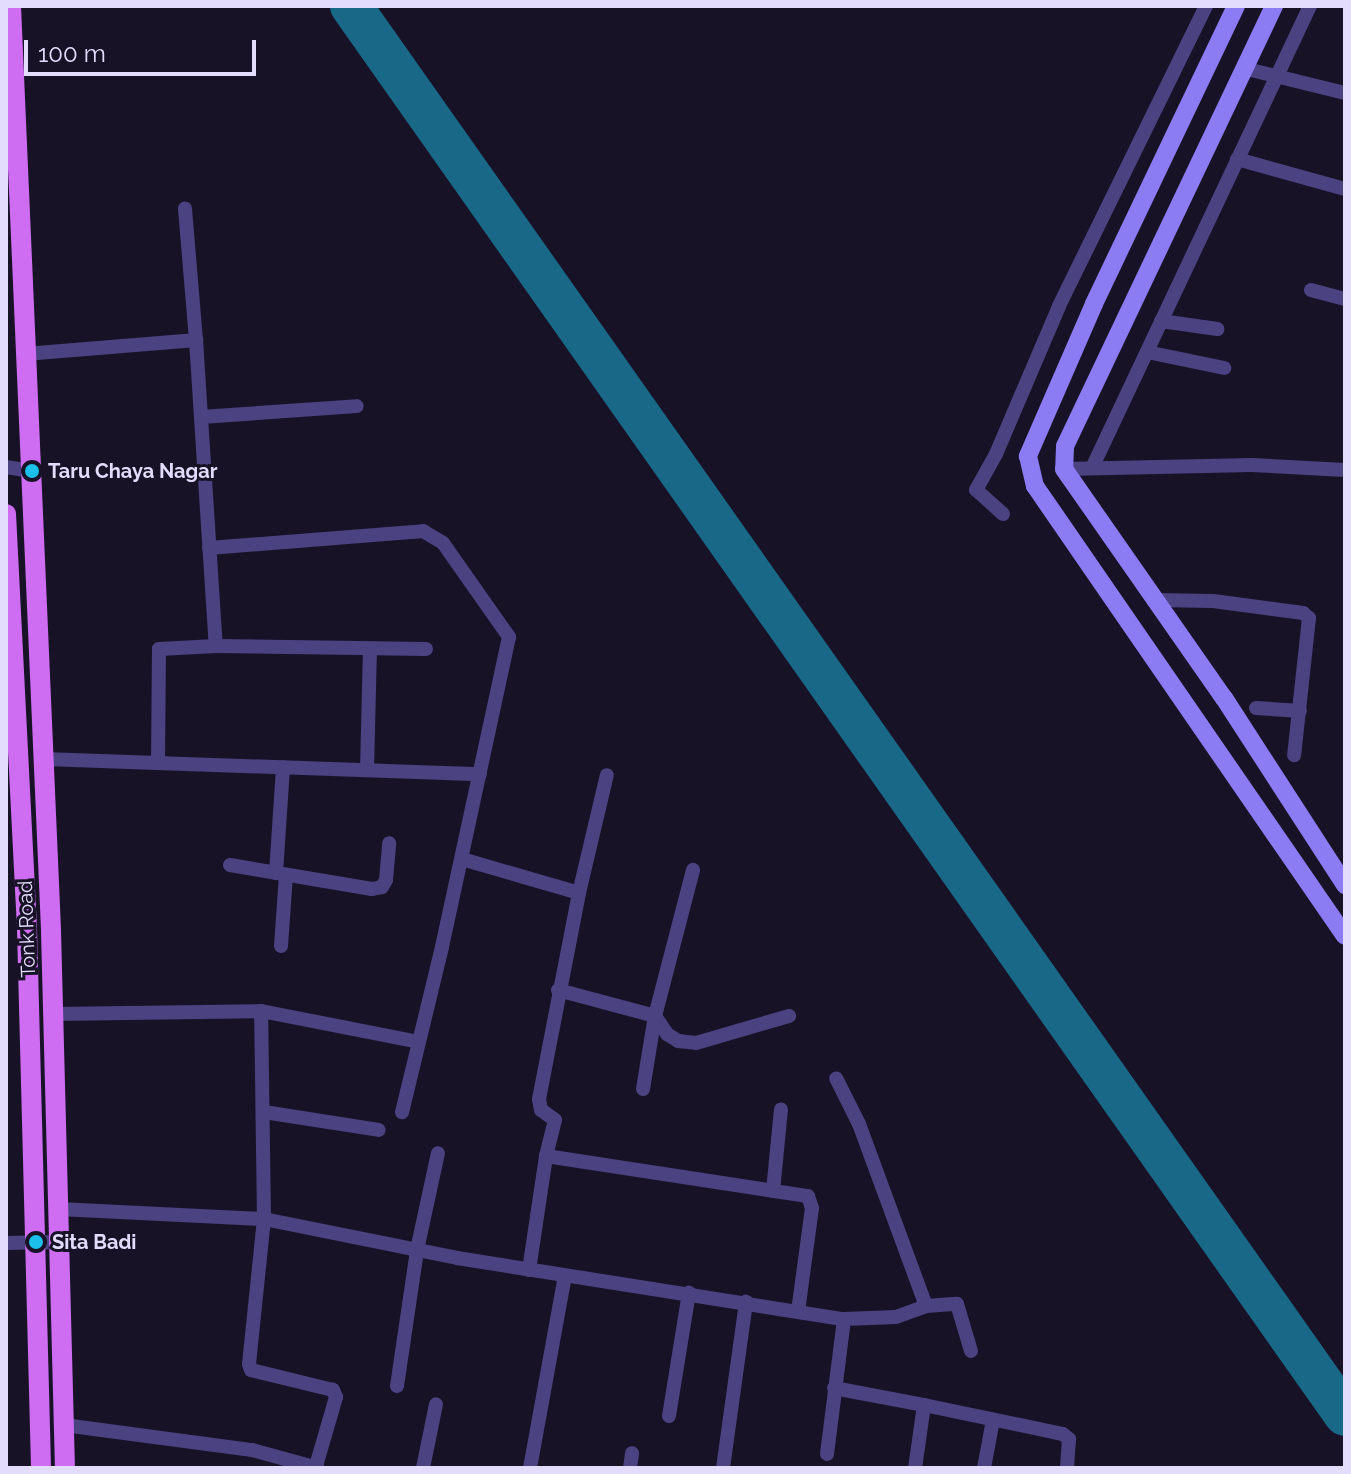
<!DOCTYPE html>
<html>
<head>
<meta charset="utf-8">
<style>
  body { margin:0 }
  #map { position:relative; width:1351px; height:1474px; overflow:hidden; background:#181227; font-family:Raleway,sans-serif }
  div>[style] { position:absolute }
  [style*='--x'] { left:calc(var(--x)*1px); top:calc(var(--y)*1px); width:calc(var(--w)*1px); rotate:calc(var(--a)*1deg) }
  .taxiway>* { height:42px; margin:-21px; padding:0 21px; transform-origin:21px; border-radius:21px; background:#196888 }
  .street>* { height:14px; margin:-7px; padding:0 7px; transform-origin:7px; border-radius:7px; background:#4b4282 }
  .secondary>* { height:18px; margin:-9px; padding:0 9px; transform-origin:9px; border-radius:9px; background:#8b7cf3 }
  .primary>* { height:20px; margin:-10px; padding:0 10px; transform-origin:10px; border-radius:10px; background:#ce6df2 }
  .dots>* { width:22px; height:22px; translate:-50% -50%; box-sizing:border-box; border:4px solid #181227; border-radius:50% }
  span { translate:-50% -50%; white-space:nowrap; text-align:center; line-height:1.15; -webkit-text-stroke:6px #181227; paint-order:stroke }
  .poi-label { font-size:20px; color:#e3dcfc; font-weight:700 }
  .left { translate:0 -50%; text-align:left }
  .street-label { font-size:20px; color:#e3dcfc }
  .frame { position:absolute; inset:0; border:8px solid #e3dcfc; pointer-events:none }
  .scale { position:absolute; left:24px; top:40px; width:232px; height:36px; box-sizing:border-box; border:4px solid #e3dcfc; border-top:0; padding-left:10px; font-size:24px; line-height:28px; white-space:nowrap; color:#e3dcfc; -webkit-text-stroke:6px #181227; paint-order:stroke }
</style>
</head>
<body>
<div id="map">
  <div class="taxiway">
    <i style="--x:351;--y:6;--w:1724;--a:54.8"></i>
  </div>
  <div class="street">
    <i style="--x:1243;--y:68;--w:105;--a:13.8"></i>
    <i style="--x:1237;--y:159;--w:112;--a:15.5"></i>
    <i style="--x:1311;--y:290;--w:35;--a:15"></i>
    <i style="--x:1161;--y:321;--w:57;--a:8.1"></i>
    <i style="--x:196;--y:340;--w:307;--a:86.3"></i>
    <i style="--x:216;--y:646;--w:210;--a:0.8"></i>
    <i style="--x:1147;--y:352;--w:79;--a:11.7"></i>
    <i style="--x:25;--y:354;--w:172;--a:-4.7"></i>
    <i style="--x:196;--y:340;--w:132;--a:-94.8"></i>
    <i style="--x:201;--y:417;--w:156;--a:-4"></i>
    <i style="--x:6;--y:467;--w:26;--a:9"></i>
    <i style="--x:1092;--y:468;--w:511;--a:-64.74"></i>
    <i style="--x:1064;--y:469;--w:188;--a:-1.2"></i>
    <i style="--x:1252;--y:465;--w:93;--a:3.1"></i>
    <i style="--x:1003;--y:514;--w:36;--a:-138"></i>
    <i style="--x:976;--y:490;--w:41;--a:-60.9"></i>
    <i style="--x:996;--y:454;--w:161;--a:-66.9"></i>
    <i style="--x:1059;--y:306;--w:334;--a:-63.9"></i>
    <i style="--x:209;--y:548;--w:215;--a:-4.5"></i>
    <i style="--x:423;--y:531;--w:23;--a:31"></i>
    <i style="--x:443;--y:543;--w:115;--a:54.9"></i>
    <i style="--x:509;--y:637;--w:317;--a:102.2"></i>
    <i style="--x:442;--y:947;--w:170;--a:103.6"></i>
    <i style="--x:1155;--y:600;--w:58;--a:1"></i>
    <i style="--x:1213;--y:601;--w:91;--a:7.6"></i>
    <i style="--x:1303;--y:613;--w:8;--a:40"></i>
    <i style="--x:1309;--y:618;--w:138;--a:96.2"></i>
    <i style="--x:1256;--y:708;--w:44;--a:3.9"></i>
    <i style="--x:44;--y:759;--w:436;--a:2"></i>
    <i style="--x:158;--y:763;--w:114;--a:-89.5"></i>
    <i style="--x:159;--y:649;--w:57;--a:-3"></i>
    <i style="--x:367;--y:770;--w:121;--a:-88.6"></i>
    <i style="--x:462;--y:859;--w:122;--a:16.2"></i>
    <i style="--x:579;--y:893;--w:121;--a:-76.7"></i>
    <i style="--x:230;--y:865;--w:144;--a:9.6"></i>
    <i style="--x:372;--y:889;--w:10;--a:-11"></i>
    <i style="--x:382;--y:887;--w:8;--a:-60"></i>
    <i style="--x:386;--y:880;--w:37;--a:-85"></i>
    <i style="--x:276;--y:873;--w:106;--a:-86.2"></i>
    <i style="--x:281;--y:946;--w:71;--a:-86"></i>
    <i style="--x:558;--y:990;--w:100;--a:15"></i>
    <i style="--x:655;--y:1016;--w:151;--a:-75.4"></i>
    <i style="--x:54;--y:1014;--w:207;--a:-0.8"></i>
    <i style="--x:261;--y:1011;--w:161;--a:11.1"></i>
    <i style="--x:655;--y:1016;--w:22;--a:56"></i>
    <i style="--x:667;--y:1034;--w:13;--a:32"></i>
    <i style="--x:678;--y:1041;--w:18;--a:6"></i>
    <i style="--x:696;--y:1043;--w:97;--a:-16.2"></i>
    <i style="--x:643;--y:1089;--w:74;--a:-80.7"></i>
    <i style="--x:264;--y:1112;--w:116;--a:8.9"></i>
    <i style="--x:546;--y:1156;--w:37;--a:-76"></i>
    <i style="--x:555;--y:1120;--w:17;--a:-144"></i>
    <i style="--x:541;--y:1110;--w:11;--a:-100"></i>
    <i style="--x:539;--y:1099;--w:210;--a:-79"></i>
    <i style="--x:773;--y:1191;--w:82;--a:-84.4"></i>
    <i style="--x:59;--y:1209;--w:205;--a:2.8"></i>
    <i style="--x:264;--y:1219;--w:208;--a:-90.8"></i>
    <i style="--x:6;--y:1243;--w:53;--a:-1.1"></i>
    <i style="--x:529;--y:1270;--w:115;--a:-81.5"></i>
    <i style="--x:546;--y:1156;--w:265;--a:8.7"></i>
    <i style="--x:808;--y:1196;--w:13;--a:72"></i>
    <i style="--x:812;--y:1208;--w:104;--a:97.7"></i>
    <i style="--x:926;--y:1306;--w:31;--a:-4"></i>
    <i style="--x:957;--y:1304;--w:49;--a:73.4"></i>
    <i style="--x:397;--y:1386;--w:137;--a:-81.6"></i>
    <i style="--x:417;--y:1250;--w:99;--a:-77.8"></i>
    <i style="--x:834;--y:1388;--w:92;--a:10.7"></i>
    <i style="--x:924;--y:1405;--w:64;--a:98.1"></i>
    <i style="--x:924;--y:1405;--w:142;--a:11.8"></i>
    <i style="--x:1063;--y:1434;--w:8;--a:40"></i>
    <i style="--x:1069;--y:1439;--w:29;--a:94"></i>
    <i style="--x:669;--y:1416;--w:125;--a:-80.8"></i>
    <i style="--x:64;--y:1425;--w:190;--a:7.6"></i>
    <i style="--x:252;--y:1450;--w:68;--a:15.3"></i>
    <i style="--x:827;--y:1454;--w:136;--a:-82.8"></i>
    <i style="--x:316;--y:1466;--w:72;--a:-73.8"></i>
    <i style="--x:336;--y:1397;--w:8;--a:-113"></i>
    <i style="--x:333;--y:1390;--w:84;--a:-166.3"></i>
    <i style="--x:251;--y:1370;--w:6;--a:-108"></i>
    <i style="--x:249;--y:1364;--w:146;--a:-84.1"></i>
    <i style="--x:264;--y:1219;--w:197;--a:11.4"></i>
    <i style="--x:457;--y:1258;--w:392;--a:9"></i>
    <i style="--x:844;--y:1319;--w:52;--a:-2.2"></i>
    <i style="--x:896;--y:1317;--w:32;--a:-20"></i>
    <i style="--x:926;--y:1306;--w:194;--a:-110.2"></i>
    <i style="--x:859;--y:1124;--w:51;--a:-116.6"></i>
    <i style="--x:423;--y:1468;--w:65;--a:-78.5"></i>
    <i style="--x:530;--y:1468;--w:195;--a:-79.7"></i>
    <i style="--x:630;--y:1468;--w:15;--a:-82"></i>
    <i style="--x:723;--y:1468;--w:168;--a:-82.1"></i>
    <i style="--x:984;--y:1468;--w:49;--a:-79.4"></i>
  </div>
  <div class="secondary">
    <i style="--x:1236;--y:6;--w:330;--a:115.5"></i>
    <i style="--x:1094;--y:304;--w:166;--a:113.5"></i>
    <i style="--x:1028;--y:456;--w:31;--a:77"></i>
    <i style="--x:1035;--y:486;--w:546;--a:55.44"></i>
    <i style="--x:1274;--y:6;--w:487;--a:115.4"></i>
    <i style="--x:1065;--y:446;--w:23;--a:92"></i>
    <i style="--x:1064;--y:469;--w:279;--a:55.1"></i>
    <i style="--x:1224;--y:698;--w:223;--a:57.1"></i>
  </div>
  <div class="primary">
    <i style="--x:11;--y:6;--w:926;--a:87.52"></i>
    <i style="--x:51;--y:931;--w:537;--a:88.51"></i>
    <i style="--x:6;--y:514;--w:416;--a:87.1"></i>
    <i style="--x:27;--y:929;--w:539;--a:88.51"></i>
  </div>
  <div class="dots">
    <i style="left:32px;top:471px;background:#1abfea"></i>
    <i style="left:36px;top:1242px;background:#1abfea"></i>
  </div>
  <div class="poi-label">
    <span class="left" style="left:48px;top:471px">Taru Chaya Nagar</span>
    <span class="left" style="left:52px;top:1242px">Sita Badi</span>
  </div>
  <div class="street-label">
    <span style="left:27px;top:929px;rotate:-92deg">Tonk Road</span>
  </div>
  <div class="frame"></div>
  <div class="scale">100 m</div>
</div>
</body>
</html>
